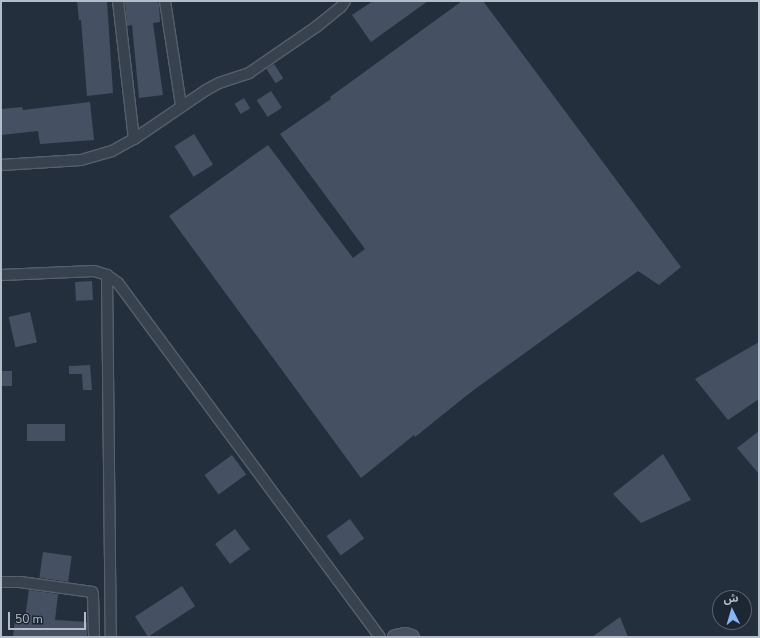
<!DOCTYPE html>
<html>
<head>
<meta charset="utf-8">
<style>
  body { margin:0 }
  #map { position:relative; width:760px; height:638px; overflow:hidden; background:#242f3e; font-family:"Nunito Sans","Noto Sans Arabic",sans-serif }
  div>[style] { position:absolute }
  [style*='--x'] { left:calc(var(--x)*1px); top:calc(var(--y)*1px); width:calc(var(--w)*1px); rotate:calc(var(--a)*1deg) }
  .building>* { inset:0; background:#455162; transform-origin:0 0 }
  .roads { filter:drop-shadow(1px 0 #565f6c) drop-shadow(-1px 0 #565f6c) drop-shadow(0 1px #565f6c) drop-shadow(0 -1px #565f6c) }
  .street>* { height:10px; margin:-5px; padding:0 5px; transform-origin:5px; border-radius:5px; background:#38414e }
  .secondary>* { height:14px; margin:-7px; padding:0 7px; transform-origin:7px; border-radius:7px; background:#465061 }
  span { translate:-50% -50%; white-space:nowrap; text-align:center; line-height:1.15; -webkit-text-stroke:3.5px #1d2633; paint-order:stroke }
  .frame { position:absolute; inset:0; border:2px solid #b4bcc9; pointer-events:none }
  .north { position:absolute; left:712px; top:590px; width:40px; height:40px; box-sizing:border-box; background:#1d2633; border:1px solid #59626f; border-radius:50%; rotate:355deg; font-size:11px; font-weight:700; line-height:16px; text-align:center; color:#b4bcc9 }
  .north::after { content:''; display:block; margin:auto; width:14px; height:18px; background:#8ab4f8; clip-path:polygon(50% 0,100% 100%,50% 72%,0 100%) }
  .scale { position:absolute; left:8px; top:612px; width:78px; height:18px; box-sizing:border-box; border:2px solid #b4bcc9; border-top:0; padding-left:5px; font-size:12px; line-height:14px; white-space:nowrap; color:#b4bcc9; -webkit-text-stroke:3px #1d2633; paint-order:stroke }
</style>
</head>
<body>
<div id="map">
  <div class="building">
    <i style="clip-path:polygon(77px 1px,107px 1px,113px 93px,87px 96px,81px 20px,79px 20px)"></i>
    <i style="clip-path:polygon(125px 1px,157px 1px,159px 4px,160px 22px,153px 23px,163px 95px,139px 98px,132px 25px,127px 26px)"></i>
    <i style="clip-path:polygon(373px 1px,428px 1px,371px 42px,352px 15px)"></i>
    <i style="clip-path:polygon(462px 1px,483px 1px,681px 267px,659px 285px,638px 271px,471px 392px,415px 437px,414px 435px,361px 478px,169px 216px,268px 145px,353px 258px,365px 249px,280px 134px,331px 99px,330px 97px)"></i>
    <i style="left:274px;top:64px;width:17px;height:9px;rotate:57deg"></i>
    <i style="left:271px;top:91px;width:20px;height:17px;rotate:57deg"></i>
    <i style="left:244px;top:98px;width:12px;height:11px;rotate:59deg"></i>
    <i style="clip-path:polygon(90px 102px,94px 140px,40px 144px,38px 131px,1px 135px,1px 109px,22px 107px,23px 110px)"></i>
    <i style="left:194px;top:134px;width:36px;height:23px;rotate:58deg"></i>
    <i style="left:92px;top:281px;width:19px;height:17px;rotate:87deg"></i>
    <i style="left:30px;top:312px;width:31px;height:22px;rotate:77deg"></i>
    <i style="clip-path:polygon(759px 342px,759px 399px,728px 420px,695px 379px)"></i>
    <i style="clip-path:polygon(90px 365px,92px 390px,83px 390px,82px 374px,69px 374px,69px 366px)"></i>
    <i style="left:12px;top:371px;width:15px;height:11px;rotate:90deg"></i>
    <i style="left:65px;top:424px;width:17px;height:38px;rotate:90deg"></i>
    <i style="clip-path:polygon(759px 431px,759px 474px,737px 448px)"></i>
    <i style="clip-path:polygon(663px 454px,691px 500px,641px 523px,613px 494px)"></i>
    <i style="left:232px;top:455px;width:24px;height:34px;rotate:54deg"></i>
    <i style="left:350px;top:519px;width:24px;height:29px;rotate:54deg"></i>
    <i style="left:235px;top:529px;width:25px;height:25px;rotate:53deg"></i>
    <i style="left:43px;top:552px;width:29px;height:26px;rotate:8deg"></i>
    <i style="left:182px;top:586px;width:24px;height:56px;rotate:57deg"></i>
    <i style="clip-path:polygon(29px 590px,58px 594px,55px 620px,87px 622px,87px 636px,13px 637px,15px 617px,25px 618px)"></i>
    <i style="clip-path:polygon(620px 617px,628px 637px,592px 637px)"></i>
  </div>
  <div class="roads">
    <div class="street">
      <i style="--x:118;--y:1;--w:139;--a:83.4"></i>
      <i style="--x:165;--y:1;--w:106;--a:81.3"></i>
      <i style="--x:1;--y:165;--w:80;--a:-3.6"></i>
      <i style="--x:81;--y:160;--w:32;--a:-16"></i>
      <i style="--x:112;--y:151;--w:25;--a:-29"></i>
      <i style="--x:134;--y:139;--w:87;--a:-34.2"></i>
      <i style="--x:206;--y:90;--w:15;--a:-28"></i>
      <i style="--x:219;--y:83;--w:32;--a:-18"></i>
      <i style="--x:249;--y:73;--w:81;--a:-34.5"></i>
      <i style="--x:316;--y:27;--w:32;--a:-39"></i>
      <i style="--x:341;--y:7;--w:7;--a:-56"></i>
      <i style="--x:1;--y:275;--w:93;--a:-2.5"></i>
      <i style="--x:94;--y:271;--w:14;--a:17"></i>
      <i style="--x:107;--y:275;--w:14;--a:36"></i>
      <i style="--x:118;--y:283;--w:440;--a:53.5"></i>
      <i style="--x:107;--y:275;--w:362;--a:89.4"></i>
      <i style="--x:1;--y:582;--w:19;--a:0"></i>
      <i style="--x:20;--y:582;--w:73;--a:7.9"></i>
      <i style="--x:92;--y:592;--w:3;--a:72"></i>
      <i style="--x:93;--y:595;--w:42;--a:88.6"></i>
    </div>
    <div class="secondary">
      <i style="--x:395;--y:637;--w:10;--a:-11"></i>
      <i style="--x:405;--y:635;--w:7;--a:16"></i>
    </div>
  </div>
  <div class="frame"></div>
  <div class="north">ش</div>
  <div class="scale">50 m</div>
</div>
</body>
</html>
